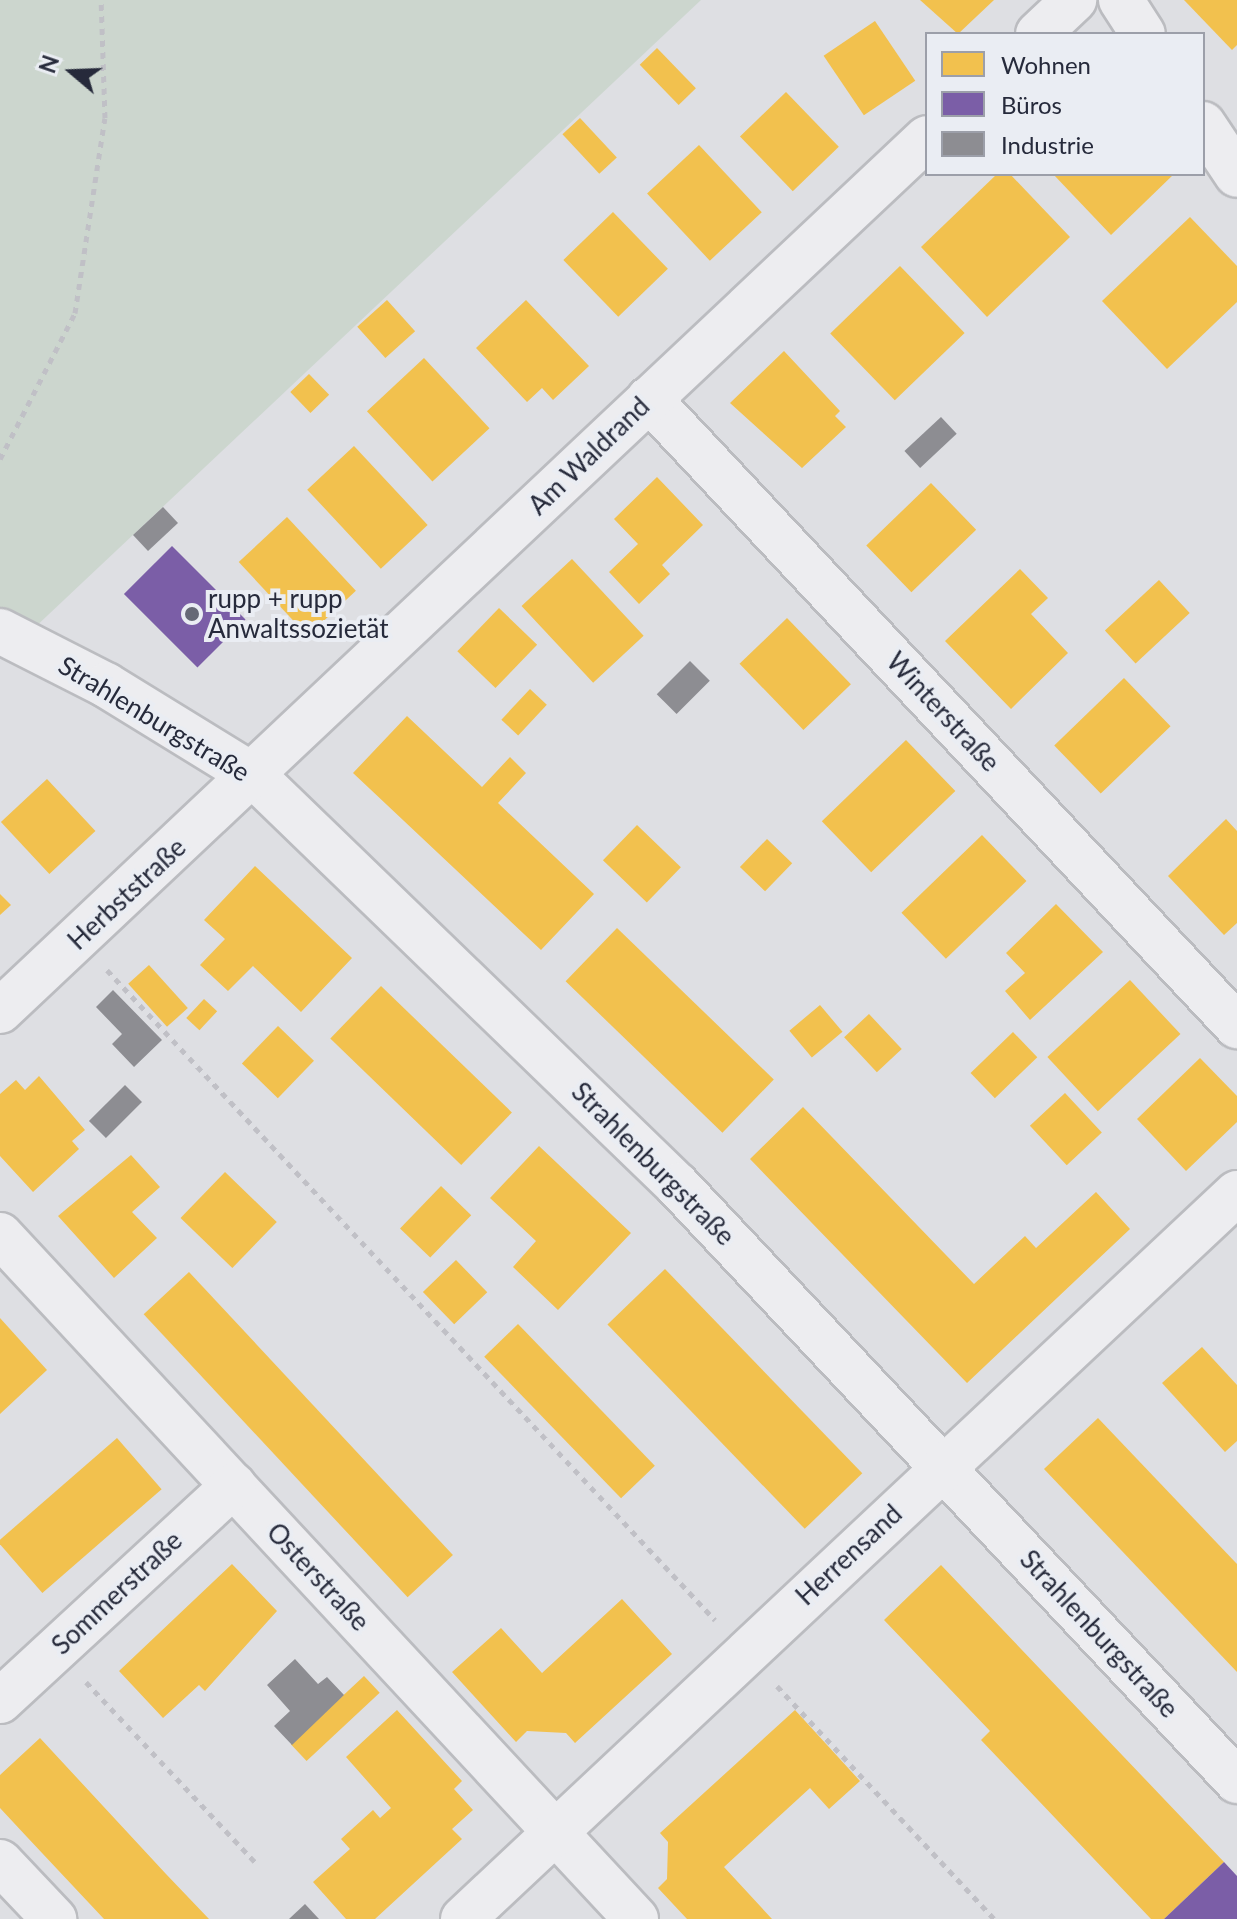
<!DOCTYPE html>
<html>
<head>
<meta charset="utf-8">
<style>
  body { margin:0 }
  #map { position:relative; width:1237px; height:1919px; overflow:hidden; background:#dedfe3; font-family:Lato,sans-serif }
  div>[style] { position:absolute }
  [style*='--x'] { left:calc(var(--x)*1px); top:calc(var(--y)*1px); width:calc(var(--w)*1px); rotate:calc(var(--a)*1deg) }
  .green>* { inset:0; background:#ccd6ce }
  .homes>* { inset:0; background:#f2c14e; transform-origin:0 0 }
  .offices>* { inset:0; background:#7b5ea7; transform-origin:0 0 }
  .industry>* { inset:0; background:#8d8d92; transform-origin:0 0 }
  .path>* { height:5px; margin-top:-2.5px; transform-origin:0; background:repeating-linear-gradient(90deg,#c0c0c6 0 6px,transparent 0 12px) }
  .roads { filter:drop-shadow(2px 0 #bbbcc0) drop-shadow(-2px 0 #bbbcc0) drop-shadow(0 2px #bbbcc0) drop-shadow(0 -2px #bbbcc0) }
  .minor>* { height:44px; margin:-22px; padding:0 22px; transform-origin:22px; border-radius:22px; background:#ededf0 }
  .dots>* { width:22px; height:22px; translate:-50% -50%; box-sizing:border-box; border:4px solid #eaedf3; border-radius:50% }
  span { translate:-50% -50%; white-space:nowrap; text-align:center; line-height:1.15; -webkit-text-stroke:8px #eaedf3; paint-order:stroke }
  .street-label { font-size:26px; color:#262a3b }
  .poi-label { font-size:26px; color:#262a3b }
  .left { translate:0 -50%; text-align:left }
  .legend { position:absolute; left:925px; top:32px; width:280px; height:144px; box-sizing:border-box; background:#eaedf3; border:2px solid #9c9fa9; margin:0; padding:10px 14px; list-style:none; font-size:24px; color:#262a3b }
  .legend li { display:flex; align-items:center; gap:16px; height:40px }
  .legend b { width:40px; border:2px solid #9c9fa9 }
  .north { position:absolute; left:32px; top:32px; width:80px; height:80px; -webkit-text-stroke:6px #eaedf3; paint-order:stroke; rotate:289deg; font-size:22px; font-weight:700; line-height:32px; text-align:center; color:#262a3b }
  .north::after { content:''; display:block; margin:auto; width:28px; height:36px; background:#262a3b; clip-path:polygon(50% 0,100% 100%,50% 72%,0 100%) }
</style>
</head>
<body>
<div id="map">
  <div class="green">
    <i style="clip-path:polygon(0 0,701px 0,31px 631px,0 613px)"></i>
  </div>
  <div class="homes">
    <i style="clip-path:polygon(920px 0,994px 0,958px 34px)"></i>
    <i style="clip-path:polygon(1184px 0,1237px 0,1237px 45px,1232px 50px)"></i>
    <i style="left:875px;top:21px;width:72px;height:62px;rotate:56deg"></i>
    <i style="left:657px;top:48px;width:56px;height:24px;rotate:46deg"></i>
    <i style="left:786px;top:92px;width:76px;height:64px;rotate:46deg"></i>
    <i style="left:580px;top:118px;width:54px;height:24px;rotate:47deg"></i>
    <i style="left:699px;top:145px;width:92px;height:71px;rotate:47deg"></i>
    <i style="clip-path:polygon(997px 174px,1010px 174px,1070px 237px,987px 317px,921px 247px)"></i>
    <i style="clip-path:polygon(1053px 174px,1174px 174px,1111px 235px)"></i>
    <i style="left:613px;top:212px;width:79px;height:69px;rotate:46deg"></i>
    <i style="clip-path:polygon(1190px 217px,1237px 266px,1237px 302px,1167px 369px,1102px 301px)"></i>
    <i style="left:900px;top:266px;width:93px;height:97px;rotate:46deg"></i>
    <i style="left:387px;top:300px;width:42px;height:40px;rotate:48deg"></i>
    <i style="clip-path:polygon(526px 300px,589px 366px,553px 400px,542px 388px,527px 402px,476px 348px)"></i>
    <i style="clip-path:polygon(784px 351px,840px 411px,835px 416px,846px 427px,802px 468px,730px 403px)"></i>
    <i style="left:424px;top:358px;width:96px;height:78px;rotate:47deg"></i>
    <i style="left:309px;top:374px;width:29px;height:26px;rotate:46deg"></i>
    <i style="left:354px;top:446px;width:108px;height:64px;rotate:47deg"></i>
    <i style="clip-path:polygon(657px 477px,703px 525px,662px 565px,670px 574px,639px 604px,609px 572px,638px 544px,614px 519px)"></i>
    <i style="left:931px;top:483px;width:65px;height:90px;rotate:46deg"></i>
    <i style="left:287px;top:517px;width:101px;height:66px;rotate:47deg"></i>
    <i style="left:572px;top:559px;width:105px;height:69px;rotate:47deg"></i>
    <i style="clip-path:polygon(1020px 569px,1048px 598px,1031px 614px,1068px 653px,1011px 709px,945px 641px)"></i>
    <i style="left:1159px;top:580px;width:45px;height:74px;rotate:47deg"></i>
    <i style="left:499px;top:608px;width:53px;height:60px;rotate:44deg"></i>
    <i style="left:787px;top:618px;width:92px;height:66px;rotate:46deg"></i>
    <i style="left:1124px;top:678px;width:67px;height:97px;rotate:46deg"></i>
    <i style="left:530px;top:689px;width:23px;height:42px;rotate:43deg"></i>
    <i style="clip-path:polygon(407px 716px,482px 787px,510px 757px,526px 773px,498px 803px,594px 894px,541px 950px,353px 773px)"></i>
    <i style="left:906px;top:740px;width:71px;height:117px;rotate:46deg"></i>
    <i style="left:47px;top:779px;width:71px;height:63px;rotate:47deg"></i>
    <i style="clip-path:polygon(1226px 819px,1237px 831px,1237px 923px,1224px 935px,1168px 876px)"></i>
    <i style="left:637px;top:825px;width:61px;height:49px;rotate:44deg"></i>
    <i style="left:982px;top:835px;width:64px;height:112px;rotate:46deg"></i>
    <i style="left:767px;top:839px;width:35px;height:39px;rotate:44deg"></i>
    <i style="clip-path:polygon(255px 866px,352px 958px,301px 1012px,253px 966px,228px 991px,200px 965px,225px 939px,204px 920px)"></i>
    <i style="clip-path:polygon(0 894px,11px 905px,0 915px)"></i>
    <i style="clip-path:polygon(1056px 904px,1103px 952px,1030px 1020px,1005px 991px,1025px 973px,1006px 953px)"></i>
    <i style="left:617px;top:928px;width:218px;height:74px;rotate:44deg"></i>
    <i style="left:149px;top:965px;width:58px;height:28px;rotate:48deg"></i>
    <i style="left:1130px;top:980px;width:74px;height:113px;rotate:47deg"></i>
    <i style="left:381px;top:986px;width:182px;height:73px;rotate:44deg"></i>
    <i style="left:204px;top:999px;width:18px;height:26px;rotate:43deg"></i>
    <i style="left:820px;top:1005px;width:35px;height:40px;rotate:50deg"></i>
    <i style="left:869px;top:1014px;width:48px;height:34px;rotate:47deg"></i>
    <i style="left:278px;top:1026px;width:50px;height:52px;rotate:44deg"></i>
    <i style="left:1013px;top:1032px;width:35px;height:59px;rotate:46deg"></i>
    <i style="clip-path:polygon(1200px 1058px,1237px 1096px,1237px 1122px,1186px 1171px,1137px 1119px)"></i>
    <i style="clip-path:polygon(39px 1076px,85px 1130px,72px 1141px,79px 1149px,33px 1192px,0 1156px,0 1094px,16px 1080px,25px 1090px)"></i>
    <i style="left:1065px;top:1093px;width:54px;height:48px;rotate:47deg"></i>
    <i style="clip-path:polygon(803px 1107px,974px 1284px,1025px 1236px,1036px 1248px,1096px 1192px,1130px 1229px,967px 1383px,750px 1159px)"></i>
    <i style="clip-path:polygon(539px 1146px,631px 1233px,558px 1310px,513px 1267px,536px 1241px,490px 1198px)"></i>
    <i style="clip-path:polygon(131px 1155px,160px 1187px,132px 1212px,157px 1238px,114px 1278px,58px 1216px)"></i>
    <i style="left:225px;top:1172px;width:72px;height:64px;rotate:44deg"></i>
    <i style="left:441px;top:1186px;width:42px;height:59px;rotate:44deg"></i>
    <i style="left:456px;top:1260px;width:45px;height:46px;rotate:46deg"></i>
    <i style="left:665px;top:1269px;width:284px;height:80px;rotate:46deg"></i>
    <i style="left:189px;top:1272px;width:387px;height:62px;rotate:47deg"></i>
    <i style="clip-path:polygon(0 1318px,47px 1370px,0 1414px)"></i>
    <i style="left:518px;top:1324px;width:197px;height:47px;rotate:46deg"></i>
    <i style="clip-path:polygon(1202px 1347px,1237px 1385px,1237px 1441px,1225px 1452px,1162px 1383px)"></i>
    <i style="clip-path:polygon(1098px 1418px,1237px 1564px,1237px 1672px,1044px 1469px)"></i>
    <i style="left:117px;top:1438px;width:68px;height:158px;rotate:49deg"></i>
    <i style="clip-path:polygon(232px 1564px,277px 1611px,205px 1691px,199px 1685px,163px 1718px,119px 1671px)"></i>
    <i style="clip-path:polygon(941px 1565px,1224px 1862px,1164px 1919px,1151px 1919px,981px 1740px,990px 1731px,884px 1620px)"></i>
    <i style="clip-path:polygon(622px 1599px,672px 1654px,575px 1743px,566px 1733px,527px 1731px,516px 1742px,452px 1672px,501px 1628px,542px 1673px)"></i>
    <i style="left:364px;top:1676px;width:23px;height:100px;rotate:47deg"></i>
    <i style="clip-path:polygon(397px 1710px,462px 1781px,454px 1789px,473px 1810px,452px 1829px,462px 1839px,375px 1919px,346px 1919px,313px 1882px,350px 1849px,341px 1839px,373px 1810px,380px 1818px,391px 1808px,346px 1757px)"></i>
    <i style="clip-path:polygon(795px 1710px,860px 1781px,829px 1809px,810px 1788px,724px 1867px,772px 1919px,687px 1919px,658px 1888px,667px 1879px,668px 1842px,660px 1833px)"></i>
    <i style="clip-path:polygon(40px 1738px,166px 1874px,209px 1919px,104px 1919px,27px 1837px,0 1808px,0 1775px)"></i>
  </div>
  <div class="offices">
    <i style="left:172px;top:546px;width:104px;height:68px;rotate:45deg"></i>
    <i style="clip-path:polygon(1224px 1862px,1237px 1876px,1237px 1919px,1164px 1919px)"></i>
  </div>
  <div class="industry">
    <i style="left:941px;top:417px;width:23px;height:50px;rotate:47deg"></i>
    <i style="left:163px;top:507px;width:22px;height:41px;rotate:47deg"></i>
    <i style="left:690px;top:661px;width:28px;height:47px;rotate:45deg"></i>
    <i style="clip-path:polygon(113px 990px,162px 1040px,134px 1067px,112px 1044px,122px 1034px,96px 1007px)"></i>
    <i style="left:125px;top:1085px;width:24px;height:51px;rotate:45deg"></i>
    <i style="clip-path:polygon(295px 1659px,318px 1684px,327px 1677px,344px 1695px,292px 1745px,274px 1726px,290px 1711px,267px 1685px)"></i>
    <i style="clip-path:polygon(305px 1904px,319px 1919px,289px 1919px)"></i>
  </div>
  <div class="path">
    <i style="--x:0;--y:459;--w:164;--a:-62.8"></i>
    <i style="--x:75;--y:313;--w:197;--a:-81.3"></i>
    <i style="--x:105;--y:118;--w:118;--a:-91.9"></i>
    <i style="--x:107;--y:970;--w:890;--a:46.91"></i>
    <i style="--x:86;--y:1682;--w:248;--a:46.8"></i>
    <i style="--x:777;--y:1686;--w:318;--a:47"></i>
  </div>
  <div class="roads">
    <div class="minor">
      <i style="--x:1121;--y:0;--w:40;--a:57.1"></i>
      <i style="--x:1038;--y:34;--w:50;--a:-43.4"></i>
      <i style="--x:1203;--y:124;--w:61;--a:56.3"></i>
      <i style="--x:649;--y:399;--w:860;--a:46.84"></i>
      <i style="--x:0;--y:631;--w:119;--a:27"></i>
      <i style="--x:106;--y:685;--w:174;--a:31.6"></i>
      <i style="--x:254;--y:776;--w:588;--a:44.04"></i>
      <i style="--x:677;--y:1185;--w:818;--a:46.78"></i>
      <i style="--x:0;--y:1011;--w:1273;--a:-43.28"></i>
      <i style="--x:0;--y:1235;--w:934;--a:47.08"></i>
      <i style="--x:0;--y:1701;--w:318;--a:-42.7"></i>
      <i style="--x:0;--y:1862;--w:79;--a:46.5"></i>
      <i style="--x:463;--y:1919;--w:1061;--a:-43.17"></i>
    </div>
  </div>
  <div class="dots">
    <i style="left:192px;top:614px;background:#666976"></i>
  </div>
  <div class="street-label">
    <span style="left:589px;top:456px;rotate:-44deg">Am Waldrand</span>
    <span style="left:943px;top:712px;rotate:47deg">Winterstraße</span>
    <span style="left:154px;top:719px;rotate:31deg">Strahlenburgstraße</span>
    <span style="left:127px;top:894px;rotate:-43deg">Herbststraße</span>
    <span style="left:653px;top:1164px;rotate:45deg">Strahlenburgstraße</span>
    <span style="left:849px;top:1555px;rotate:-43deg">Herrensand</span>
    <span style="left:318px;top:1577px;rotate:47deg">Osterstraße</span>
    <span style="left:117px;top:1593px;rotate:-43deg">Sommerstraße</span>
    <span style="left:1099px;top:1634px;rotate:47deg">Strahlenburgstraße</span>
  </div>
  <div class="poi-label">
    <span class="left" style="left:208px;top:614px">rupp + rupp<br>Anwaltssozietät</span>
  </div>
  <ul class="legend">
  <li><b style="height:22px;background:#f2c14e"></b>Wohnen</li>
  <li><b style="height:22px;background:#7b5ea7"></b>Büros</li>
  <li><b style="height:22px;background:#8d8d92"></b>Industrie</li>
  </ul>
  <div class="north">N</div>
</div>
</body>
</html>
